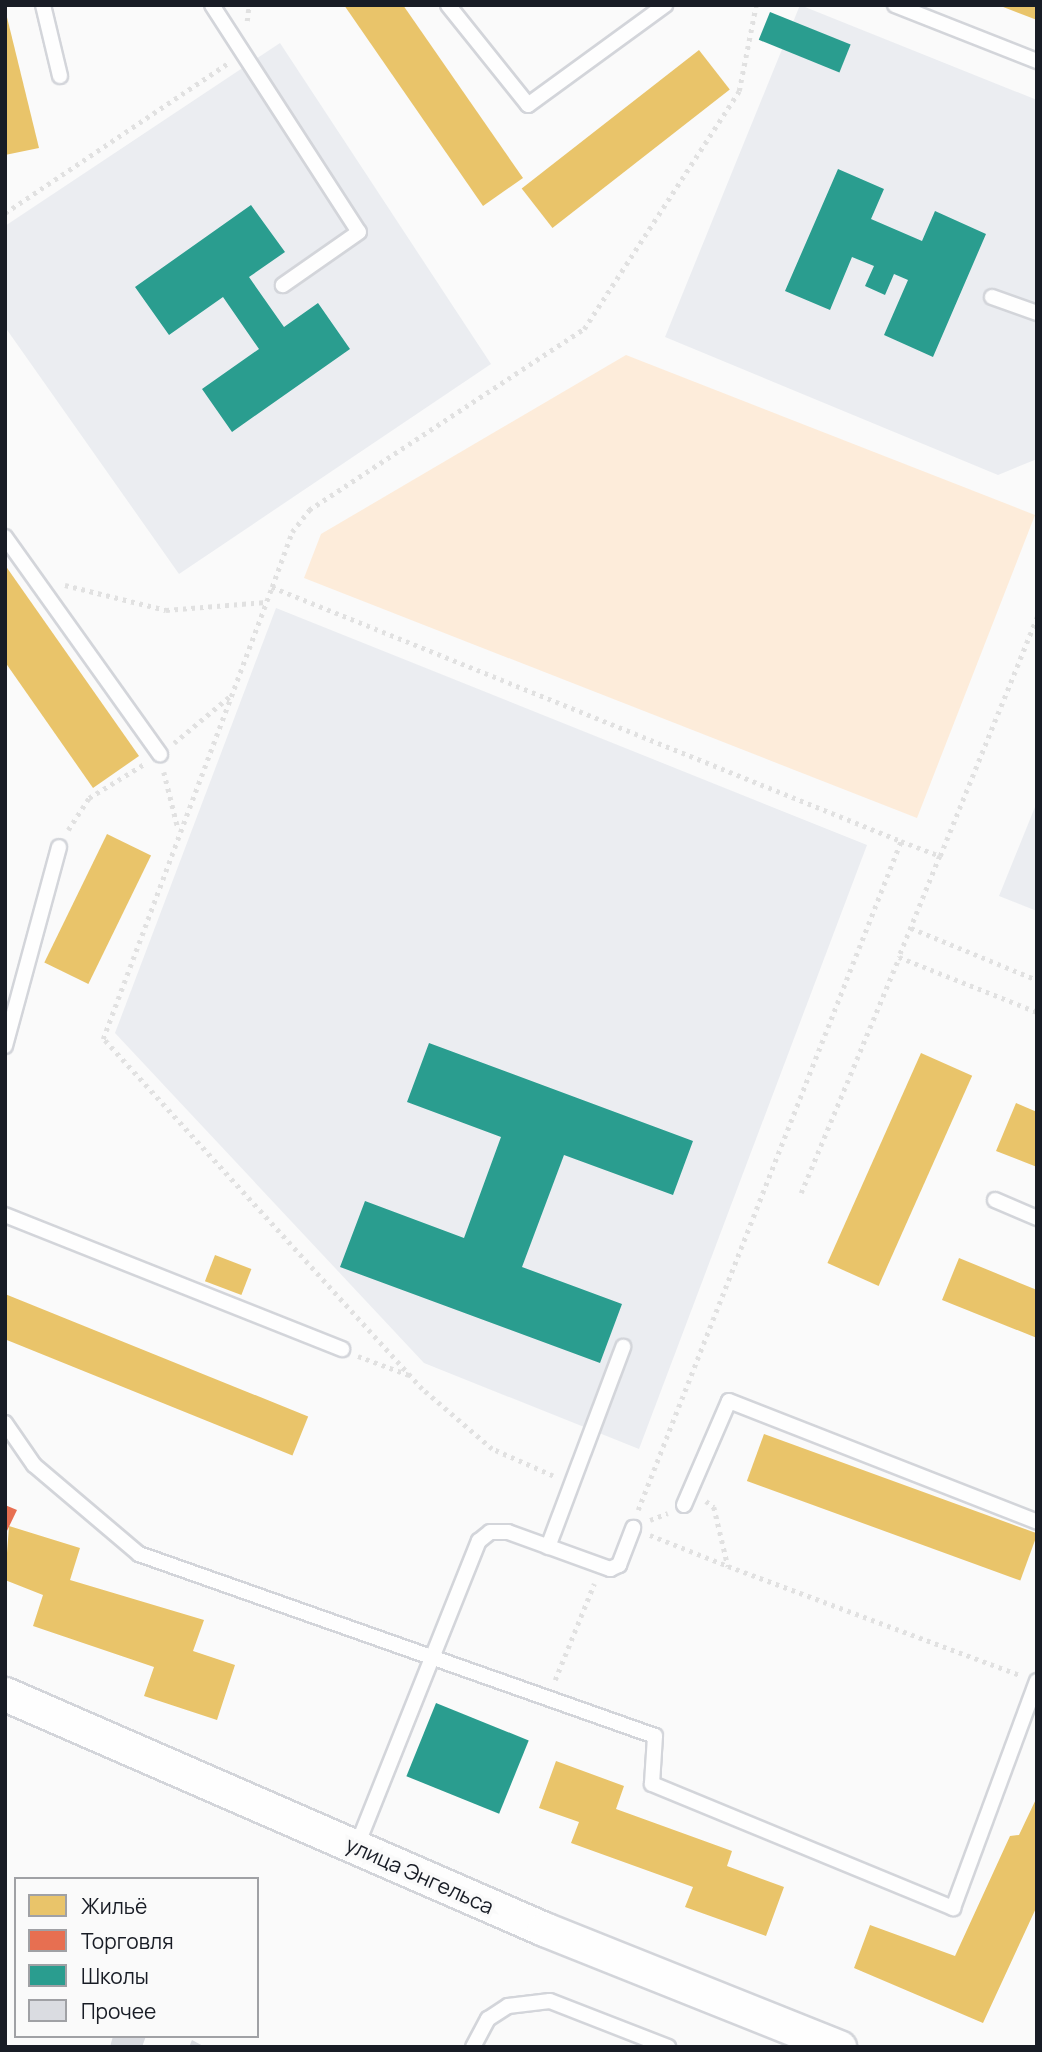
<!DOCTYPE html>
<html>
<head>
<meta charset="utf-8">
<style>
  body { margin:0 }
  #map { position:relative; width:1042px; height:2052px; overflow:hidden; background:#fafafa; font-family:Manrope,sans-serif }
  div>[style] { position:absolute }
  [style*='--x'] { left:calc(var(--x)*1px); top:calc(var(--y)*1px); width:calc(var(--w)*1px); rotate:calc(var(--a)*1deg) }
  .built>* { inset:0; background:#ebedf1 }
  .green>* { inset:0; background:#fdecda }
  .homes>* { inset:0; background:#e9c46a; transform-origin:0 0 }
  .shops>* { inset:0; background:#e76f51 }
  .schools>* { inset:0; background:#2a9d8f; transform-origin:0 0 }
  .building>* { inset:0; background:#dadce1 }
  .path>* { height:4.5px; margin-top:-2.25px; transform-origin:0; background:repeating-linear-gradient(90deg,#e1e1e1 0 3.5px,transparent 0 8.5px) }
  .roads { filter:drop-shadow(2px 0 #d3d5da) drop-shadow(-2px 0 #d3d5da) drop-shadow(0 2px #d3d5da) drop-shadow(0 -2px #d3d5da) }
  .service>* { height:14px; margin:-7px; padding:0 7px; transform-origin:7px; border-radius:7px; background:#fefefe }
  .tertiary>* { height:33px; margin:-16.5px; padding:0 16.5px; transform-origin:16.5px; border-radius:16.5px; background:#fefefe }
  span { translate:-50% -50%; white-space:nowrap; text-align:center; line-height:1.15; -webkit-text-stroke:7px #fafafa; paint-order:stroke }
  .street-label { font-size:21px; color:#181c25 }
  .frame { position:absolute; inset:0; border:7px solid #181c25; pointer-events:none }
  .legend { position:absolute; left:14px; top:1877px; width:245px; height:161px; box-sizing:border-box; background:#fafafa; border:2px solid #a0a1a5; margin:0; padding:9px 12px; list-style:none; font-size:21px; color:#181c25 }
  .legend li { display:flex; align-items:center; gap:14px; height:35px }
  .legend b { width:35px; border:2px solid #a0a1a5 }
</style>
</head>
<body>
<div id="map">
  <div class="built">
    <i style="clip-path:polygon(800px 5px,1037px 100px,1037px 459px,998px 475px,665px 337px)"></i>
    <i style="clip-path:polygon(280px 43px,491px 364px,179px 574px,5px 327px,5px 226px)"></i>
    <i style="clip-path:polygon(276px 608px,867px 845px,639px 1449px,424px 1363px,115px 1033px)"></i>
    <i style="clip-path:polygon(1037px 802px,1037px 911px,999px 896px)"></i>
  </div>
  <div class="green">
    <i style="clip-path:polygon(626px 355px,1035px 515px,917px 818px,304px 578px,321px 534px)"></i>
  </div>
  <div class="homes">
    <i style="clip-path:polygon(344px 5px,403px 5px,523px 178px,483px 206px)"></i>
    <i style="clip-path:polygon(998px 5px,1037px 5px,1037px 20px)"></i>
    <i style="clip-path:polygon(5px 9px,39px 148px,5px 155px)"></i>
    <i style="left:699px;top:50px;width:50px;height:225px;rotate:52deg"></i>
    <i style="clip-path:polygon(5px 565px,139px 756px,93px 788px,5px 662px)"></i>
    <i style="left:107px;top:834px;width:49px;height:143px;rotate:26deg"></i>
    <i style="left:921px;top:1053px;width:56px;height:230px;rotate:24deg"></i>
    <i style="clip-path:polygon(1016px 1103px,1037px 1112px,1037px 1167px,996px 1151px)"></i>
    <i style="left:215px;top:1255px;width:39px;height:28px;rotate:21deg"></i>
    <i style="clip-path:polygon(959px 1258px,1037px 1290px,1037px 1338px,942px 1300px)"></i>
    <i style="left:5px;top:1294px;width:327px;height:42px;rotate:22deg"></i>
    <i style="left:764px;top:1434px;width:291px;height:50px;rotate:20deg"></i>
    <i style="clip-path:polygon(9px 1526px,80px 1548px,70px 1580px,204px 1620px,193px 1651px,235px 1665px,217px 1720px,144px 1696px,154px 1667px,33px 1626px,43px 1595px,5px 1580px)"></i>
    <i style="clip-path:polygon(556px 1761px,624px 1786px,616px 1809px,732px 1851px,727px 1866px,784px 1887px,766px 1936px,685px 1907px,693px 1887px,571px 1843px,579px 1822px,539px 1808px)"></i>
    <i style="clip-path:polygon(1037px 1797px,1037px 1906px,983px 2023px,854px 1968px,870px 1925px,955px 1956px,1010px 1836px,1019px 1835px)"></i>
  </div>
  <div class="shops">
    <i style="clip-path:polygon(5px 1505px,17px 1510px,5px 1535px)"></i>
  </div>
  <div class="schools">
    <i style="left:770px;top:12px;width:87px;height:30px;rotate:22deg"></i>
    <i style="clip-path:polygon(838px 169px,884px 189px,871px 219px,922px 241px,935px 211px,986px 234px,933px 357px,884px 335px,908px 280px,894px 274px,885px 295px,865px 286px,874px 266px,852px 257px,830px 310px,785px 291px)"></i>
    <i style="clip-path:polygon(251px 205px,285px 252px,249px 277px,284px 327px,318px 303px,350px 349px,232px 432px,202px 389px,259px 349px,223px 297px,169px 335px,135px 287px)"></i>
    <i style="clip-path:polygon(429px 1043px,693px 1141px,673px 1195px,564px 1155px,522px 1267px,622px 1304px,600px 1363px,340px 1267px,365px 1201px,464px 1238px,501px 1137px,407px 1102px)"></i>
    <i style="left:436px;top:1703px;width:100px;height:79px;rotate:22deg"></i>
  </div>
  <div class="building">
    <i style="clip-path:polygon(113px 2036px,146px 2036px,142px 2047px,110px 2047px)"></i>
    <i style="clip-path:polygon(192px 2040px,205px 2047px,189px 2047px)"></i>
  </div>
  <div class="path">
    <i style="--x:247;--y:21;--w:16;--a:-83"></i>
    <i style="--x:5;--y:213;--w:269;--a:-33.9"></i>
    <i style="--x:65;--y:585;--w:104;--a:13.9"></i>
    <i style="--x:166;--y:610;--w:100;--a:-4.6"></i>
    <i style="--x:272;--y:587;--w:59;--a:-70"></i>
    <i style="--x:292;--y:532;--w:28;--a:-52"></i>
    <i style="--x:309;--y:510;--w:329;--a:-33.4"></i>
    <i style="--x:584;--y:329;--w:284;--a:-56.9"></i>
    <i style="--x:739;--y:91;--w:88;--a:-78.8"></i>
    <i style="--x:174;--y:743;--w:72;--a:-39.9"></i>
    <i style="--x:164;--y:772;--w:58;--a:76"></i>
    <i style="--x:68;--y:830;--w:38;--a:-57"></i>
    <i style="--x:89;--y:798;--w:65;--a:-31.7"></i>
    <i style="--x:940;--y:856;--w:109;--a:112.1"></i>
    <i style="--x:899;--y:957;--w:149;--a:21.7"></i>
    <i style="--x:911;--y:928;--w:136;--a:22.4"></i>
    <i style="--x:801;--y:1193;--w:256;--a:-67.4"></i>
    <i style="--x:358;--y:1356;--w:54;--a:20.4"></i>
    <i style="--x:553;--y:1476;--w:67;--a:-156.1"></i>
    <i style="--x:492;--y:1449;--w:92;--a:-139.4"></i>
    <i style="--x:422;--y:1389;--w:474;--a:-132.3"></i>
    <i style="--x:103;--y:1039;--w:483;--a:-69.5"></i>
    <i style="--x:272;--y:587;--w:678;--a:21.99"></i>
    <i style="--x:706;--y:1501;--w:10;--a:37"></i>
    <i style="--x:714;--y:1507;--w:61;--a:76.7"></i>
    <i style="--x:728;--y:1566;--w:312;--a:20.5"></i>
    <i style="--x:638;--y:1510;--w:719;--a:-68.54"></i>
    <i style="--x:901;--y:841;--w:42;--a:21"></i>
    <i style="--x:940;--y:856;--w:258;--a:-67.9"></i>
    <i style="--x:650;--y:1520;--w:19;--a:-21"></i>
    <i style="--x:650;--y:1535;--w:84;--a:21.7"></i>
    <i style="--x:555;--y:1680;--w:104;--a:-67.9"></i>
  </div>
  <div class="roads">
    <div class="service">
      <i style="--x:43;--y:5;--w:73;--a:76.5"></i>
      <i style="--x:212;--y:5;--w:270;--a:57.1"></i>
      <i style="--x:359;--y:232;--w:93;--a:145.1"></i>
      <i style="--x:448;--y:5;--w:128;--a:51.3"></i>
      <i style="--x:528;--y:105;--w:170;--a:-36.1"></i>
      <i style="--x:895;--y:5;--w:153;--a:21.5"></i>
      <i style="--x:992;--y:297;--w:48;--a:19.6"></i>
      <i style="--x:5;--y:537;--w:267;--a:54.5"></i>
      <i style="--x:5;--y:1046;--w:206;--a:-74.8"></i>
      <i style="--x:995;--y:1200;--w:46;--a:23.2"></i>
      <i style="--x:5;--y:1215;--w:363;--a:21.7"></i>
      <i style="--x:5;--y:1423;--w:51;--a:55.4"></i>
      <i style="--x:34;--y:1465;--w:138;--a:40.3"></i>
      <i style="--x:139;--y:1554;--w:547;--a:19.43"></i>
      <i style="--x:655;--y:1736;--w:48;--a:93.6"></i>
      <i style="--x:652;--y:1784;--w:326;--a:22.4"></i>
      <i style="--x:953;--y:1908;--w:242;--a:-69.7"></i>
      <i style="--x:684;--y:1505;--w:113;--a:-66.6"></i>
      <i style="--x:729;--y:1401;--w:331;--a:21.4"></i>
      <i style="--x:548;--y:1547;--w:214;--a:-69.4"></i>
      <i style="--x:356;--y:1848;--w:331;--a:-68.2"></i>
      <i style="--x:479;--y:1541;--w:14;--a:-39"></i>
      <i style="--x:490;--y:1532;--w:18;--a:0"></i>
      <i style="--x:508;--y:1532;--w:109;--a:19.9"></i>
      <i style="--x:610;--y:1569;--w:10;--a:-24"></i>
      <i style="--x:619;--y:1565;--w:40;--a:-69"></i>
      <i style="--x:473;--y:2047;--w:32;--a:-62"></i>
      <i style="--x:488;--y:2019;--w:24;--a:-33"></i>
      <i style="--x:508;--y:2006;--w:42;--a:-6.8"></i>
      <i style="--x:550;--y:2001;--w:127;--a:21.3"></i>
    </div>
    <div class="tertiary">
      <i style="--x:5;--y:1694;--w:588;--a:23.56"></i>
      <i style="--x:544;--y:1929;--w:318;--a:21.8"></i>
    </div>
  </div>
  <div class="street-label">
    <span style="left:420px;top:1875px;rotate:24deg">улица Энгельса</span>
  </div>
  <div class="frame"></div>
  <ul class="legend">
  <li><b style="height:19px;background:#e9c46a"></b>Жильё</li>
  <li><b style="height:19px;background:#e76f51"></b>Торговля</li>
  <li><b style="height:19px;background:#2a9d8f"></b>Школы</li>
  <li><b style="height:19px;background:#dadce1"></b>Прочее</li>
  </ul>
</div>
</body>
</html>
